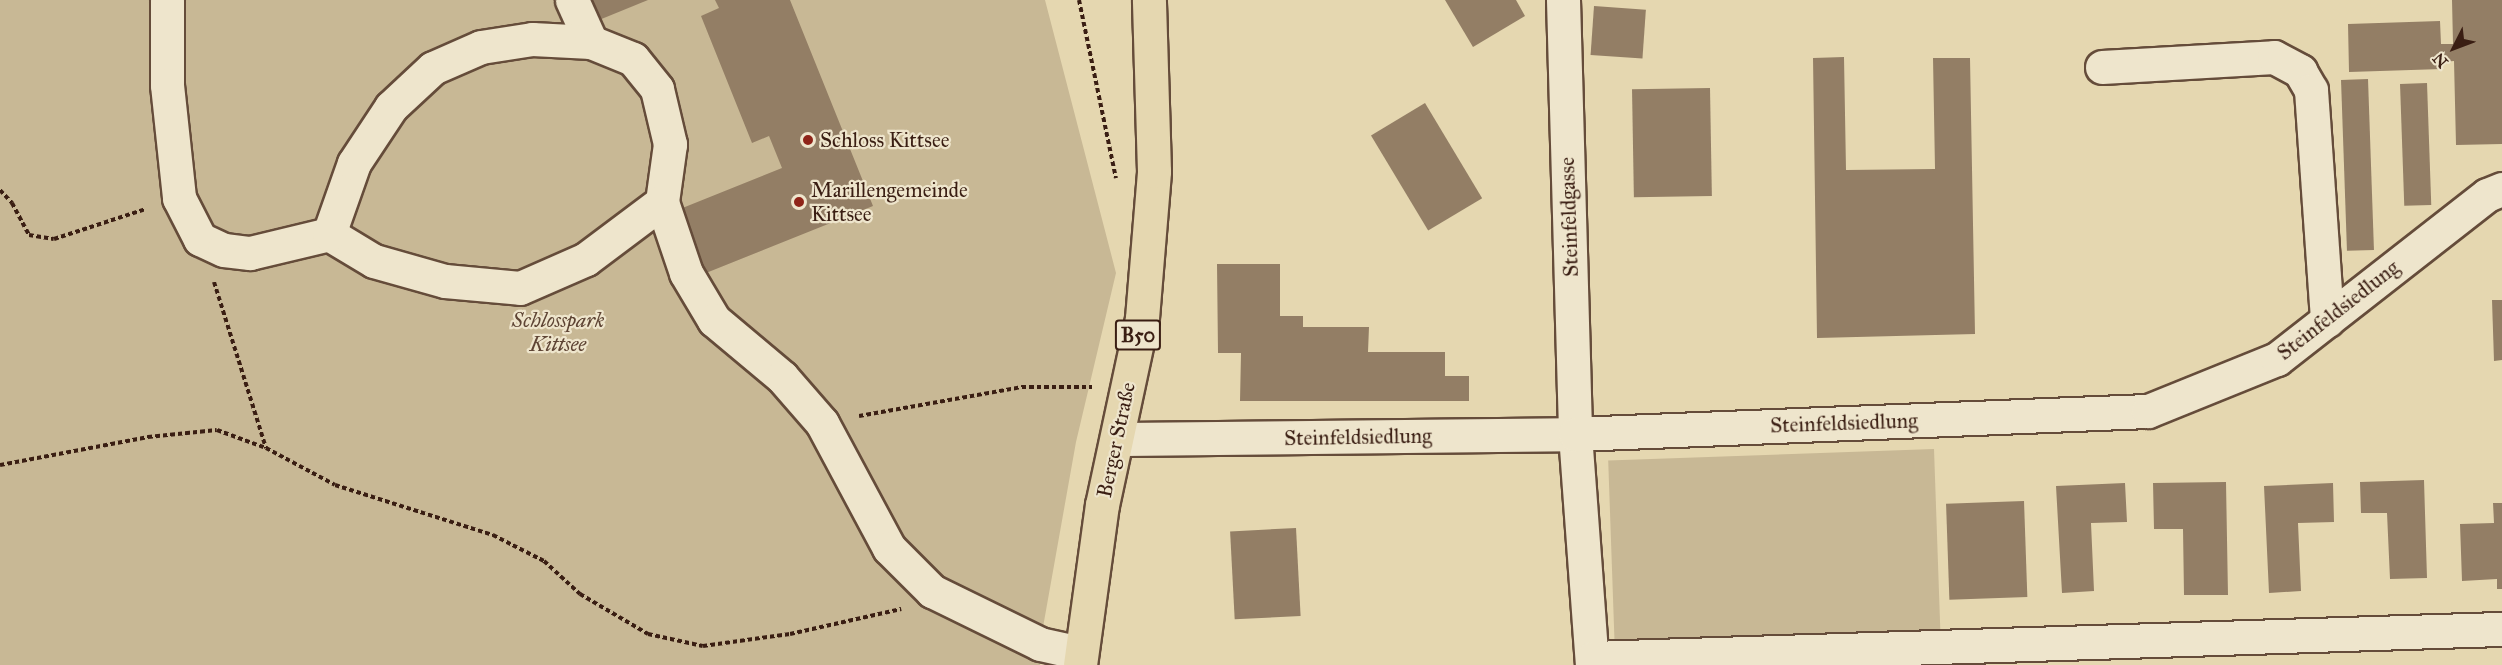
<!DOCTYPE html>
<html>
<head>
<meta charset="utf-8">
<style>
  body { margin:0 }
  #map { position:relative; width:2502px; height:665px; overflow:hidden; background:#e5d7b0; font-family:"IM FELL Great Primer",serif }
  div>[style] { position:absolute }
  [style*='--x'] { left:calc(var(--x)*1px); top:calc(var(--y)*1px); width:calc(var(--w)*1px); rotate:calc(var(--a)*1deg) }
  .green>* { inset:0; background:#c8b895; transform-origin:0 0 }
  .building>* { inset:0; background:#937e65; transform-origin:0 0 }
  .path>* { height:4px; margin-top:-2px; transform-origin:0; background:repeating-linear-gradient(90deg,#3a1e13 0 4.5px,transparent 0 7.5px) }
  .roads { filter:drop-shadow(2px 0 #654c3a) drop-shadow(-2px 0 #654c3a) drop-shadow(0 2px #654c3a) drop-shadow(0 -2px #654c3a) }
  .minor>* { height:33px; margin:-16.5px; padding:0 16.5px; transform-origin:16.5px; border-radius:16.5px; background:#eee5cc }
  .major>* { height:33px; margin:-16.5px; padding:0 16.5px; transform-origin:16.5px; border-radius:16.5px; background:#e5d7b0 }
  .dots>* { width:16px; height:16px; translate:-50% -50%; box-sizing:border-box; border:3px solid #eee5cc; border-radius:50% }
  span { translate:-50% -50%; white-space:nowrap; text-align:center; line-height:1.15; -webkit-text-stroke:4.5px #eee5cc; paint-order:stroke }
  .shield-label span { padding:2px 4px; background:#eee5cc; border:2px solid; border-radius:4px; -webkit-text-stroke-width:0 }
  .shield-label { font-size:20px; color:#3a1e13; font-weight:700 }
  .poi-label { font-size:21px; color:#3a1e13 }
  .left { translate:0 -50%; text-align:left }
  .street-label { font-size:21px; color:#3a1e13 }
  .park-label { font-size:21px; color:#5e4434; font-style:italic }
  .north { position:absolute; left:2424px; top:18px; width:60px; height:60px; -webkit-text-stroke:4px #eee5cc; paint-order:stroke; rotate:228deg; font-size:16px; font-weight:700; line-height:24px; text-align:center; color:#3a1e13 }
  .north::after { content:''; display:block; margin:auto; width:21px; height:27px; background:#3a1e13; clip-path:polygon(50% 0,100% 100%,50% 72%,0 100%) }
</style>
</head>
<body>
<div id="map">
  <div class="green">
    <i style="clip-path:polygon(0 0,1045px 0,1116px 273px,1076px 442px,1040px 644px,1040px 665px,0 665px)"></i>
    <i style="left:1934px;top:449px;width:182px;height:326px;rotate:88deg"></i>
  </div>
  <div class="building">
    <i style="clip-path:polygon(590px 0,648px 0,599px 20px)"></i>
    <i style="clip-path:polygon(715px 0,790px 0,873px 206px,701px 275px,675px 211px,782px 168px,769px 136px,752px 143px,701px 16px,719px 8px)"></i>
    <i style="clip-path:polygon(1445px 0,1516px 0,1525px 16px,1473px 47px)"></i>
    <i style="clip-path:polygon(2452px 0,2502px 0,2502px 144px,2456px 145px,2454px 61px,2442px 62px,2442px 69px,2349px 72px,2348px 24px,2440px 21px,2441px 44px,2453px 44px)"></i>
    <i style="left:1594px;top:6px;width:52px;height:49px;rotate:4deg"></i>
    <i style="clip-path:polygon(1844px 57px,1846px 170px,1935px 169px,1933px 58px,1970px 58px,1975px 334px,1817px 338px,1813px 58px)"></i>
    <i style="left:2368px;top:79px;width:171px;height:27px;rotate:88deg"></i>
    <i style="left:2427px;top:83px;width:122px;height:27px;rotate:88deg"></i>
    <i style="left:1710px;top:88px;width:108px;height:78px;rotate:89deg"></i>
    <i style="left:1425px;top:103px;width:111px;height:63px;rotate:59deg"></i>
    <i style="clip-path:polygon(1217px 264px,1280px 264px,1280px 316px,1303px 316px,1303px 327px,1369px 327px,1368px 352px,1445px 352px,1445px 376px,1469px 376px,1469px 401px,1240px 401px,1241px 353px,1218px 353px)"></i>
    <i style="clip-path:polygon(2492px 300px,2502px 300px,2502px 360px,2494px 361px)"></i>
    <i style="clip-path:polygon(2424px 480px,2427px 578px,2390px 579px,2387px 513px,2361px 513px,2360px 482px)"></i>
    <i style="clip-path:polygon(2226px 482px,2228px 595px,2184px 595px,2183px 529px,2154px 529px,2153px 483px)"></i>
    <i style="clip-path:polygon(2125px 483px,2127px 522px,2091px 523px,2094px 591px,2062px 593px,2056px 486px)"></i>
    <i style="clip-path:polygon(2333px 483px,2334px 522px,2298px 523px,2301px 591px,2269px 593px,2264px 486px)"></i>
    <i style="left:2024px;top:501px;width:96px;height:78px;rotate:88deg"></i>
    <i style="clip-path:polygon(2493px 503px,2502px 503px,2502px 589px,2497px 589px,2497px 579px,2462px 581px,2460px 524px,2494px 523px)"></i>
    <i style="left:1296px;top:528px;width:88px;height:66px;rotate:87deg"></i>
  </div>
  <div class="path">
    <i style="--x:1079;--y:0;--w:182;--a:78.3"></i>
    <i style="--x:0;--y:190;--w:18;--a:47"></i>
    <i style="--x:12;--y:203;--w:36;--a:62"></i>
    <i style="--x:29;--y:235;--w:25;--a:9"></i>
    <i style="--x:54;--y:239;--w:97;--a:-18.1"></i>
    <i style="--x:214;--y:282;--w:174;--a:72.6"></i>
    <i style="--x:859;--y:416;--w:166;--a:-10.1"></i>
    <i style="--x:1022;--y:387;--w:70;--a:0"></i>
    <i style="--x:0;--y:465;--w:151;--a:-10.7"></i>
    <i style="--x:148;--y:437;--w:69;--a:-5.8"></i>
    <i style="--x:217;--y:430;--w:52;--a:20.2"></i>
    <i style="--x:266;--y:448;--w:78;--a:28.2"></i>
    <i style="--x:335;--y:485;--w:166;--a:17.6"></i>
    <i style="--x:493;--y:535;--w:57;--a:27"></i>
    <i style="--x:544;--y:561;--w:49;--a:42.5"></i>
    <i style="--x:580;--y:594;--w:79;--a:30.5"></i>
    <i style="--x:648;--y:634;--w:56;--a:12.3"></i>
    <i style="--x:703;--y:646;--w:88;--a:-7.9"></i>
    <i style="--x:790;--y:634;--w:114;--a:-12.7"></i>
  </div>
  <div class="roads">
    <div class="minor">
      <i style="--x:167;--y:0;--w:85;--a:90"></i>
      <i style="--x:167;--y:85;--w:114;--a:83.9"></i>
      <i style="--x:179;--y:198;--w:46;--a:62.9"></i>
      <i style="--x:200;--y:239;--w:26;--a:25"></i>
      <i style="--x:224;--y:250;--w:26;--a:7"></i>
      <i style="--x:250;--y:253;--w:81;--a:-13.5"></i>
      <i style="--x:329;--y:234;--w:52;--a:31"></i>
      <i style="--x:374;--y:261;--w:74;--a:15.7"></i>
      <i style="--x:445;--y:281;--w:75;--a:5.3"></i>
      <i style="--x:520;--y:288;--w:72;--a:-23.7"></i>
      <i style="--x:586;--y:259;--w:95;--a:-36.9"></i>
      <i style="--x:572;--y:0;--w:46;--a:65.7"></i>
      <i style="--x:1563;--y:0;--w:434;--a:88.4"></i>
      <i style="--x:1575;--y:434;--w:232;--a:85.8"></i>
      <i style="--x:2102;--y:67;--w:172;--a:-3.3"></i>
      <i style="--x:2274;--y:57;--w:30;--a:28"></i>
      <i style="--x:2300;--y:71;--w:22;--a:60"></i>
      <i style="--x:2311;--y:90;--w:231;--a:86"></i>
      <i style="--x:329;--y:234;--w:75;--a:-70.6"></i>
      <i style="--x:354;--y:163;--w:67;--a:-56.5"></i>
      <i style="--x:391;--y:107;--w:57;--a:-42.9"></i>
      <i style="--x:433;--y:68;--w:52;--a:-23.6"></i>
      <i style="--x:481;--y:47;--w:52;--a:-8.9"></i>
      <i style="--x:532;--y:39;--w:59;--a:2.9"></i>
      <i style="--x:591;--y:42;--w:45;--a:22"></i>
      <i style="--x:633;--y:59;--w:38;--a:51"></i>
      <i style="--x:657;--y:89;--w:57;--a:76.7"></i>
      <i style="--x:670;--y:144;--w:59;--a:97.9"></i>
      <i style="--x:662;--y:202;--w:75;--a:71.3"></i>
      <i style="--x:686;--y:273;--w:55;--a:59.2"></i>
      <i style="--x:714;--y:320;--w:89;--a:40"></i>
      <i style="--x:782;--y:377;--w:61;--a:49"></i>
      <i style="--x:822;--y:423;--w:142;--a:61.8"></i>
      <i style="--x:889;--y:548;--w:61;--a:45"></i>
      <i style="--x:932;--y:591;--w:120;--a:26.1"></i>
      <i style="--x:1040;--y:644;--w:42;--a:12.4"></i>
      <i style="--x:1117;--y:439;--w:458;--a:-0.6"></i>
      <i style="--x:1575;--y:434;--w:573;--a:-2.3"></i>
      <i style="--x:2148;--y:411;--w:139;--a:-22"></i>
      <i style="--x:2277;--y:359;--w:266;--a:-38"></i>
      <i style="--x:2487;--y:195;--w:16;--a:-22"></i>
      <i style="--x:1592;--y:658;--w:910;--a:-1.83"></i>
    </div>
    <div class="major">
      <i style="--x:1080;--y:665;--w:162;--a:-82.2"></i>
      <i style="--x:1102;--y:505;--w:191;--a:-77.9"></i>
      <i style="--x:1142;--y:318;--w:147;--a:-85.3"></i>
      <i style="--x:1154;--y:171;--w:171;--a:-91.7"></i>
    </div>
  </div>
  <div class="dots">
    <i style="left:808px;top:140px;background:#8f2418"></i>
    <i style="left:799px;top:202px;background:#8f2418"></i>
  </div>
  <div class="shield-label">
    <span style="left:1138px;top:335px">B50</span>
  </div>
  <div class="poi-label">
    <span class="left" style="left:820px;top:140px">Schloss Kittsee</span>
    <span class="left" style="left:811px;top:202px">Marillengemeinde<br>Kittsee</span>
  </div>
  <div class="street-label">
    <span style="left:1569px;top:217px;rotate:-92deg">Steinfeldgasse</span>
    <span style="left:2338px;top:310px;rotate:-38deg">Steinfeldsiedlung</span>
    <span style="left:1844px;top:423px;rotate:-2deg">Steinfeldsiedlung</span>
    <span style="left:1358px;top:437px;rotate:-1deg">Steinfeldsiedlung</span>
    <span style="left:1116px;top:440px;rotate:-78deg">Berger Straße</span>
  </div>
  <div class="park-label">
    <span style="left:558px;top:332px">Schlosspark<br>Kittsee</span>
  </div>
  <div class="north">N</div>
</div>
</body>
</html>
